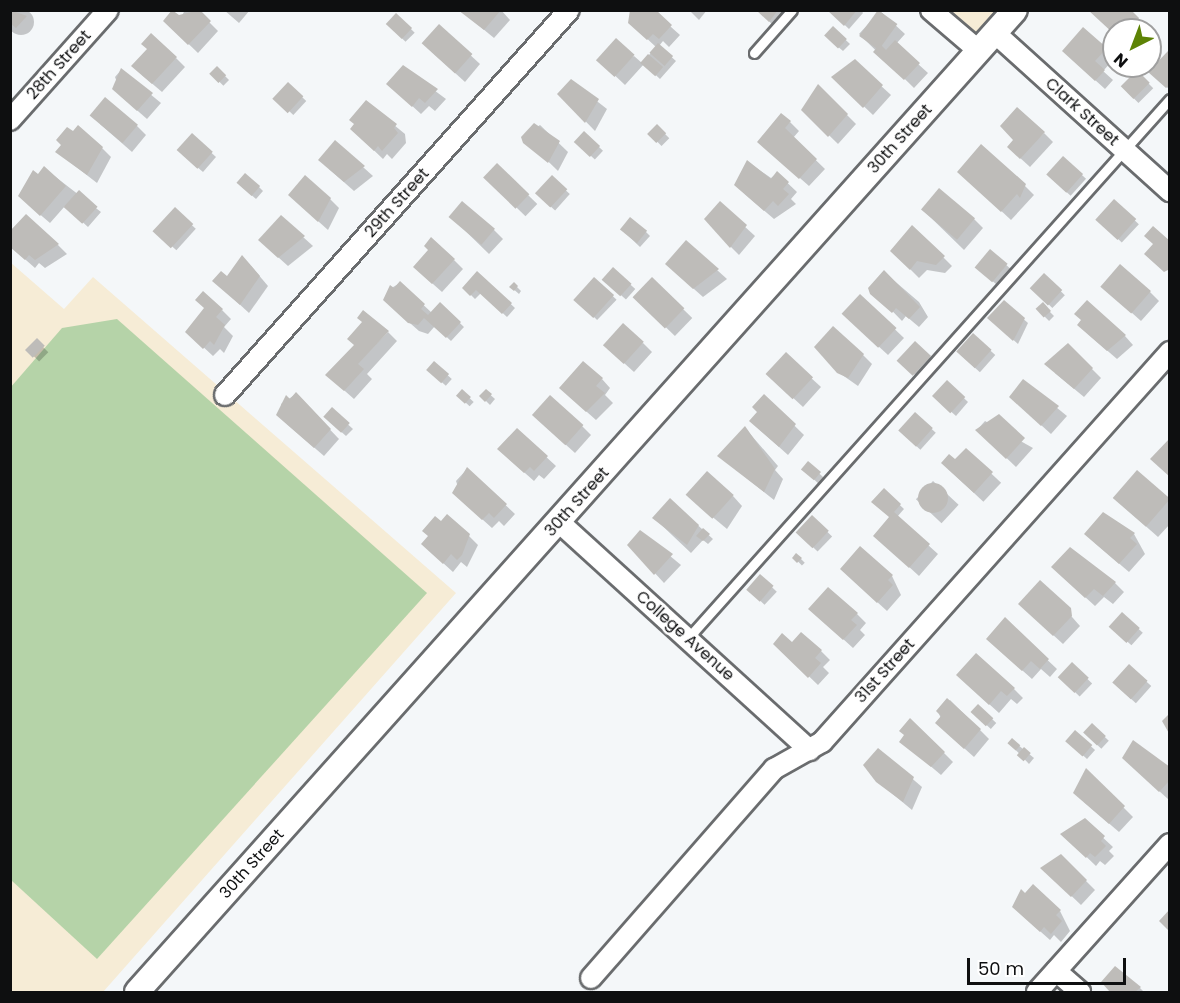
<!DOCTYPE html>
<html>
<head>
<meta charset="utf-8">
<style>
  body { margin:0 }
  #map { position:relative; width:1180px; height:1003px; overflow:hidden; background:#f4f7f9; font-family:Poppins,sans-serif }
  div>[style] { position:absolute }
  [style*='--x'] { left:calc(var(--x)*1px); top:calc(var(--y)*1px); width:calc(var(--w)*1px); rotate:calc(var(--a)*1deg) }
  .education>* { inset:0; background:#f6ecd6 }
  .green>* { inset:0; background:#b5d3a8 }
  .shadow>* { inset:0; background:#0003; transform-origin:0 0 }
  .round { border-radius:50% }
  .building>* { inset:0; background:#bebcb9; transform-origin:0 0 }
  .roads { filter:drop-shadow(2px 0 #6a6c6e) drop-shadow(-2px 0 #6a6c6e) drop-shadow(0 2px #6a6c6e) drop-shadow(0 -2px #6a6c6e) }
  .service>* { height:9px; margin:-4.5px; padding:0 4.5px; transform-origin:4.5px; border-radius:4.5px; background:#fff }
  .minor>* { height:20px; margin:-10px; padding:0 10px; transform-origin:10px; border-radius:10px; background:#fff }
  .tertiary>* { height:24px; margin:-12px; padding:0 12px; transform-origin:12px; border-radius:12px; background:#fff }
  span { translate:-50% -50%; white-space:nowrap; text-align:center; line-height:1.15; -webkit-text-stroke:5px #fff; paint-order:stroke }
  .street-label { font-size:16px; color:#0e0f10 }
  .frame { position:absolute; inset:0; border:12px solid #0e0f10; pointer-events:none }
  .north { position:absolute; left:1102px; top:18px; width:60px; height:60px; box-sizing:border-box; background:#fff; border:2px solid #9f9f9f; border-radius:50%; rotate:222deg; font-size:16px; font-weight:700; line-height:24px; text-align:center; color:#0e0f10 }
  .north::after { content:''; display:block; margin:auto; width:21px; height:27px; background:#5d8305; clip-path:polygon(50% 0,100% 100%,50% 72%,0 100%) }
  .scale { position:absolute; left:967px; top:958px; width:159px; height:27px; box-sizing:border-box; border:3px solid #0e0f10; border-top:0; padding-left:8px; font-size:18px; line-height:21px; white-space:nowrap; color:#0e0f10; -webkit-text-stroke:4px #fff; paint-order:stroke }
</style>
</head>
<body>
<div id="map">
  <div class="education">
    <i style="clip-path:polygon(931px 11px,1015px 11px,979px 51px)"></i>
    <i style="clip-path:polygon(10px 262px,64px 309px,93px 277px,456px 593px,103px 992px,11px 992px)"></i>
  </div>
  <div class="green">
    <i style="clip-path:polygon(117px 319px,427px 593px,97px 959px,11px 880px,10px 388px,62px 328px)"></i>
  </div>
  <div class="shadow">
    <i class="round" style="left:8px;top:9px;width:26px;height:26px"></i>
    <i style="clip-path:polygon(185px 10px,197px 10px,218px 31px,198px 53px,174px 30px)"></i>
    <i style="clip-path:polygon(224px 10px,250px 10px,239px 23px)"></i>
    <i style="clip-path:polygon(460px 10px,501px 10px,510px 20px,494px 38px)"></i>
    <i style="clip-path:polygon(633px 10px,652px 10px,680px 35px,669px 47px,663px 41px,659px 46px,676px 61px,660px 79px,644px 64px,625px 85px,608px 69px,634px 56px,642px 63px,656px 47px,629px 22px)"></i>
    <i style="clip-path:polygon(689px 10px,707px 10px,699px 20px)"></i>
    <i style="clip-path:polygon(757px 10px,785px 10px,773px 25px)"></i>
    <i style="clip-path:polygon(829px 10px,861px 10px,863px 13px,849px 29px)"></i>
    <i style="clip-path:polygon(1090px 10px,1129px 10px,1147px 28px,1114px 33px)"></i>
    <i style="clip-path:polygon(880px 11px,905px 34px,896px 44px,928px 73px,914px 88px,859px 34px)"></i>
    <i style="left:397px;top:15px;width:25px;height:13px;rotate:45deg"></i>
    <i style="clip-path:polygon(439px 26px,480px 64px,465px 82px,432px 52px)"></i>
    <i style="clip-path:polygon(833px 28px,850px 44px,843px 51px,830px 40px)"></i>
    <i style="clip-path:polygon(1106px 49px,1114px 59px,1103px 71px,1113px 80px,1105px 89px,1073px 60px)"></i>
    <i style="clip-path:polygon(1168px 53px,1170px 54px,1170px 90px,1150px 72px)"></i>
    <i style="clip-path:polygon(176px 58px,185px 67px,162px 92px,142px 75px)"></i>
    <i style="clip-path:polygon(855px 62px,891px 95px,873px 115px,833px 77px)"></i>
    <i style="clip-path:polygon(403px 67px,446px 99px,435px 111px,429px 106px,421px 114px,398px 93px)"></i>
    <i style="left:217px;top:68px;width:17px;height:8px;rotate:45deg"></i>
    <i style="clip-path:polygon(121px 70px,161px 103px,147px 119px,123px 98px,115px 77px)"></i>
    <i style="left:1137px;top:72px;width:23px;height:21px;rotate:45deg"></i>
    <i style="clip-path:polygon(571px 81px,607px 109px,595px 131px,559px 94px)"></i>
    <i style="left:288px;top:84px;width:25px;height:19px;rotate:43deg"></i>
    <i style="clip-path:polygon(818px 86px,856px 124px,838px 144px,803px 110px)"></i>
    <i style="clip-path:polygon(366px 102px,405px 134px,406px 143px,392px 159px,387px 154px,383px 159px,361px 138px)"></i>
    <i style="clip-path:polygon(790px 122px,799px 131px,793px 138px,825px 169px,809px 186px,759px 142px)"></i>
    <i style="clip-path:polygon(100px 124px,137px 126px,146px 135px,132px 152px)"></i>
    <i style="clip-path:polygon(540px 125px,568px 152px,558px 171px,523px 137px)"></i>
    <i style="left:658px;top:127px;width:16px;height:11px;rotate:45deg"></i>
    <i style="left:584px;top:133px;width:26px;height:12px;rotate:43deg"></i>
    <i style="clip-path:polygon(1044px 133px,1053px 142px,1030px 167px,1018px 156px)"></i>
    <i style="clip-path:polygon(193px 136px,216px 157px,203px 172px,183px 155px)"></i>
    <i style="clip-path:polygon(335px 142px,373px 176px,354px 191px,329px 169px)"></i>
    <i style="clip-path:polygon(63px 145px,102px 148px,111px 157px,97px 183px,57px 152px)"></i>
    <i style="left:1063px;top:158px;width:31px;height:23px;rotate:42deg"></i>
    <i style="clip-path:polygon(748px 162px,771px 178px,777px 173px,797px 192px,791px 199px,796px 204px,774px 219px,745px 194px)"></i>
    <i style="left:497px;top:165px;width:56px;height:17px;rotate:44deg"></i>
    <i style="clip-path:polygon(44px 168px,101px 212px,88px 227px,65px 206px,50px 223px,29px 205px)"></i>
    <i style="left:552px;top:178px;width:24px;height:22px;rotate:42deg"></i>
    <i style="clip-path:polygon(968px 180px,1025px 186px,1034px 195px,1011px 220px)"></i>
    <i style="clip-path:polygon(242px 187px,259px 187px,263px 191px,256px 199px)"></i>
    <i style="clip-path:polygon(330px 199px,339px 208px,328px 230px,299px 204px)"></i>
    <i style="left:1114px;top:201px;width:34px;height:25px;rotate:43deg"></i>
    <i style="clip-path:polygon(720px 204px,755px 236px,739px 255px,731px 247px)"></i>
    <i style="clip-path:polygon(922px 209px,974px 219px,983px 228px,964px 250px)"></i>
    <i style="left:175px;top:210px;width:28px;height:29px;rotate:42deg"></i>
    <i style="clip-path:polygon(450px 216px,494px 230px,503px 239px,489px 254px)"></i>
    <i style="clip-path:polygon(281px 217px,313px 246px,288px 266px,269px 249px)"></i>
    <i style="clip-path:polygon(621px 229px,646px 232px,650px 236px,640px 247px)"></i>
    <i style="clip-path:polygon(686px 242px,727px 279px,703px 297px,676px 273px)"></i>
    <i style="clip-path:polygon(58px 245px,67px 254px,45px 268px,39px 263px,35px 268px,10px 246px)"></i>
    <i style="clip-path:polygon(892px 251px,943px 257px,952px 266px,945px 273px,927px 270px,919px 278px)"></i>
    <i style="left:990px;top:251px;width:28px;height:21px;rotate:41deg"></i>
    <i style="clip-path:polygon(454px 260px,463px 269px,442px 292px,424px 276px)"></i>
    <i style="clip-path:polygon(251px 266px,268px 286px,249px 313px,224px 290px,227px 278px)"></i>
    <i style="left:613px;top:269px;width:30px;height:14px;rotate:42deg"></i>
    <i style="clip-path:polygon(884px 272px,919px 302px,928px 317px,919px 327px,906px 316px,902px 321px,870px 288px)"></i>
    <i style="clip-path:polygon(477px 273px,515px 308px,507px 317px,481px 293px,475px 299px,464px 288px)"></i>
    <i style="left:1044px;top:275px;width:29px;height:18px;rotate:44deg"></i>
    <i style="left:595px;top:279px;width:30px;height:28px;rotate:44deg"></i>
    <i style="left:652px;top:279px;width:56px;height:25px;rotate:44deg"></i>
    <i style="clip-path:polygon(400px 283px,432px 313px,440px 304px,464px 327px,451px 341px,435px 326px,428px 334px,419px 331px,394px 309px,388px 290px)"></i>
    <i style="clip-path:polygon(514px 284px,521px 291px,519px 294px,511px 287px)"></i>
    <i style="clip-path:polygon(1150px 292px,1159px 301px,1141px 321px,1112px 295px)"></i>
    <i style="clip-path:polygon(860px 296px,904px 338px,888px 355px,853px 323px)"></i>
    <i style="clip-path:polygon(1004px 302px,1028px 323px,1018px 344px,989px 318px)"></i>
    <i style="left:1042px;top:304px;width:17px;height:7px;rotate:45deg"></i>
    <i style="clip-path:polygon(222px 310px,231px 319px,224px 327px,233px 336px,224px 353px,220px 349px,213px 356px,187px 332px)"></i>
    <i style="clip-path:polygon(1083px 321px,1125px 336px,1133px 345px,1117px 359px,1088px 334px)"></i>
    <i style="clip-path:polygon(388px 332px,397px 341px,367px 374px,372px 379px,354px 399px,337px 384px)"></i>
    <i style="left:973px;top:335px;width:30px;height:23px;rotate:42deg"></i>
    <i style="left:37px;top:341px;width:16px;height:13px;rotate:45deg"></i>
    <i style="clip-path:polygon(643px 343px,652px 352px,634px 372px,614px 354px)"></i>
    <i style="left:915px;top:344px;width:25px;height:23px;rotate:42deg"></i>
    <i style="clip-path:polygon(1068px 345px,1101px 378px,1084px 397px,1055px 373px)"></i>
    <i style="clip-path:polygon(786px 355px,821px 387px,803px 407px,777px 383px)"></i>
    <i style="clip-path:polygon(863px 355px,872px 364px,858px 386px,838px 372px)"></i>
    <i style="left:434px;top:363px;width:24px;height:9px;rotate:42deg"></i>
    <i style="clip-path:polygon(602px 379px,610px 388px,605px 395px,613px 403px,596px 420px,570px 397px)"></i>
    <i style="clip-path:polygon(1024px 381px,1067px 416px,1051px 434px,1020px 406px)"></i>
    <i style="clip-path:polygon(947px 382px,968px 402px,956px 416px,938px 400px)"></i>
    <i style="left:462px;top:391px;width:16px;height:6px;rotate:43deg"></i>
    <i style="clip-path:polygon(486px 391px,495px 399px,490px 405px,481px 396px)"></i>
    <i style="clip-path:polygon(296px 394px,339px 439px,324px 456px,287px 424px,281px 404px)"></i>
    <i style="clip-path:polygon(764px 396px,804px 435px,788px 455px,760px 430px)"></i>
    <i style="clip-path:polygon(332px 410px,353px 429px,346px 436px,329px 421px)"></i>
    <i style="left:915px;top:414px;width:28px;height:23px;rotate:42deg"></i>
    <i style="clip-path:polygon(985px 421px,1033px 448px,1016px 467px,977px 430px)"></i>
    <i style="clip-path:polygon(543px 424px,582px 426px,591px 435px,575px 453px)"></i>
    <i style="clip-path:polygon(745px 428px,778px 466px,775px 470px,783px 479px,774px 500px,719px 456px)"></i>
    <i style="clip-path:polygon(517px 430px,556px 466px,544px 479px,539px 475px,534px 481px,508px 458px)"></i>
    <i style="left:966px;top:450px;width:48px;height:26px;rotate:43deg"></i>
    <i style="left:808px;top:463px;width:22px;height:8px;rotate:43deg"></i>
    <i style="clip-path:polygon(467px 469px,515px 514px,504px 526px,499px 521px,492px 528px,463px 502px,456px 481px)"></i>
    <i style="clip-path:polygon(1137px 472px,1170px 501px,1170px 524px,1158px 537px,1123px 506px)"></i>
    <i style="left:933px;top:481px;width:35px;height:25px;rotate:43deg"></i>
    <i style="clip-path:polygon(884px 490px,904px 509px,897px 517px,938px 554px,919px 576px,884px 544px,891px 518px)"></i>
    <i style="clip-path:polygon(733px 496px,742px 506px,727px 529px,697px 504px)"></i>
    <i style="clip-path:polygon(670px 500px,713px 539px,708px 544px,703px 540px,691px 553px,654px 518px)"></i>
    <i style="left:812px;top:517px;width:28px;height:21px;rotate:44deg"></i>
    <i style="clip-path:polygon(641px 532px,681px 565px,664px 583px,629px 545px)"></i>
    <i style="clip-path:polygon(1134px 534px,1145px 554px,1129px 572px,1095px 543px)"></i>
    <i style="clip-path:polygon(468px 535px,478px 545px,467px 567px,461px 562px,453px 572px,432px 553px)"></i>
    <i style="left:797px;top:555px;width:11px;height:4px;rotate:45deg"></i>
    <i style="left:760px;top:576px;width:23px;height:18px;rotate:43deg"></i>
    <i style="clip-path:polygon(892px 576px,901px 595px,887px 611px,851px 578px)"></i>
    <i style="clip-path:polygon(1062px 576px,1115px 583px,1124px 592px,1113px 604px,1104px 597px,1095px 606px)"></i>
    <i style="clip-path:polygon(1049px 591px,1080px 626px,1063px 644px,1029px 613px)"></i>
    <i style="clip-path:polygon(857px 614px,866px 623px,860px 630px,865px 635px,853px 648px,820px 618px)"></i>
    <i style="left:1122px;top:614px;width:28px;height:17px;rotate:42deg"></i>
    <i style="clip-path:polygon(1005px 620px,1057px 669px,1050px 677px,1041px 669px,1032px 679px,997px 648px)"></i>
    <i style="clip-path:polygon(775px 644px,821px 651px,830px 660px,823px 667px,829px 673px,818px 685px)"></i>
    <i style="left:1072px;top:664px;width:28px;height:18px;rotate:44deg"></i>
    <i style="left:1129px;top:666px;width:30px;height:23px;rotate:42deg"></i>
    <i style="clip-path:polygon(967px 684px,1014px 689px,1023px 698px,1017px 704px,1011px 699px,999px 713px)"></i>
    <i style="clip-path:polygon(950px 700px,989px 739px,974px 757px,946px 732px,938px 711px)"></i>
    <i style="left:978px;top:706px;width:25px;height:8px;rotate:43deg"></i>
    <i style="left:1092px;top:725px;width:23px;height:11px;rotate:43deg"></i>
    <i style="left:1075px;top:732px;width:27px;height:12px;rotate:42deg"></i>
    <i style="clip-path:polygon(1012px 740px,1034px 758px,1029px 764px,1009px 743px)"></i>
    <i style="clip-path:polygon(901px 741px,944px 753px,953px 762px,941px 775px)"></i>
    <i style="clip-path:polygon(879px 750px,922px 787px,912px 810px,877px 781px)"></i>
    <i style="clip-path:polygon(1133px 767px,1170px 772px,1170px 799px,1169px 800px)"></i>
    <i style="clip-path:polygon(1086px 770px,1133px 817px,1119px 832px,1084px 802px)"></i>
    <i style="clip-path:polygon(1084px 820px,1113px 847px,1109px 851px,1114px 856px,1105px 865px,1100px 861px,1096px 866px,1071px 842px)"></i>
    <i style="clip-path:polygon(1061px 856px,1095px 890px,1081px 905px,1042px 868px)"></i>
    <i style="clip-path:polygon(1060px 911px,1070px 931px,1061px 942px,1054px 935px,1050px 940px,1023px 916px)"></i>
    <i style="clip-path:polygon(1103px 982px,1140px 988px,1144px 992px,1113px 992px)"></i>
  </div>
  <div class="building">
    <i style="clip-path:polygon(10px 10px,27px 16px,16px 28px,10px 23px)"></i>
    <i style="clip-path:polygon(172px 10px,179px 15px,200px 10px,211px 21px,188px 45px,163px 21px)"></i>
    <i style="clip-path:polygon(458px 10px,501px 10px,484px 30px)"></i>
    <i style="clip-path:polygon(630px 10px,656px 10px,672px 25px,659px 39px,653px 34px,647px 40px,628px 23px)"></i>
    <i style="clip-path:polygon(756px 10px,778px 10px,769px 22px)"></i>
    <i style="clip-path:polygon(827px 10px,857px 10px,844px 26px)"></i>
    <i style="left:878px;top:10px;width:24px;height:32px;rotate:36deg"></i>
    <i style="clip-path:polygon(1088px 10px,1131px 10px,1139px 18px,1133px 30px,1114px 30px,1114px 34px)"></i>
    <i style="left:396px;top:13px;width:22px;height:15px;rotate:43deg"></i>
    <i style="left:439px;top:24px;width:45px;height:26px;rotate:42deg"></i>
    <i style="left:833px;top:26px;width:19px;height:13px;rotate:43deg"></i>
    <i style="clip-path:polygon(1083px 27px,1107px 48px,1095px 61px,1105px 70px,1095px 81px,1062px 51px)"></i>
    <i style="clip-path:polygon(151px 33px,177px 57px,152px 84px,131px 66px,147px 49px,141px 44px)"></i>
    <i style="left:616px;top:38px;width:25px;height:30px;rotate:42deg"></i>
    <i style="clip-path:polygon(895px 40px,920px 63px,904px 80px,873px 52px,880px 44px,886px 50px)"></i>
    <i style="left:658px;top:43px;width:20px;height:13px;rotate:41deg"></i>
    <i style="clip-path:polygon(1168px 51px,1170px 85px,1166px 88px,1148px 72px)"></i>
    <i style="left:648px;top:54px;width:20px;height:12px;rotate:41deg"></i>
    <i style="clip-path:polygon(855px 59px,883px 85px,863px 108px,831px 77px)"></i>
    <i style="clip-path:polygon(403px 65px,438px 89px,425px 103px,419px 98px,412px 107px,386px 84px)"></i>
    <i style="left:217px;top:66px;width:13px;height:11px;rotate:45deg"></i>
    <i style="clip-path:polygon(121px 68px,153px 93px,137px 111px,112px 89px)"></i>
    <i style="left:1137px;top:70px;width:18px;height:23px;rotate:45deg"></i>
    <i style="clip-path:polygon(571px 79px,599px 99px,585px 123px,557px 94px)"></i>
    <i style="left:288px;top:82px;width:21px;height:23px;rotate:43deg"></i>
    <i style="clip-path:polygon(818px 84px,848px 114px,828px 137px,801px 110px)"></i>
    <i style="left:105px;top:97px;width:43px;height:24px;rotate:40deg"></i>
    <i style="clip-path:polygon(366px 100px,397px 124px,394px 128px,398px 133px,382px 151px,378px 146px,374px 151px,350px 129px,354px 124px,349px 120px)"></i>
    <i style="clip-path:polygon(1017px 107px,1045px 132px,1020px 159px,1007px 147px,1013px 140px,1000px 126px)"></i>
    <i style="clip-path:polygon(781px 113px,791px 121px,785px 128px,817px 159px,799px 179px,757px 142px)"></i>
    <i style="clip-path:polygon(534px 123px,560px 141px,548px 163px,523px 143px,521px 137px)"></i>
    <i style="left:657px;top:124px;width:13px;height:14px;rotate:45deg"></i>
    <i style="clip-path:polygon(78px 125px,103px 147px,87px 175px,55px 152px,61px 145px,56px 140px,67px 127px,73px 131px)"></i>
    <i style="left:584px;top:131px;width:22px;height:15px;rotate:43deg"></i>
    <i style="left:192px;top:133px;width:28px;height:23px;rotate:42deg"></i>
    <i style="clip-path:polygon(335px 140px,365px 166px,344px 182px,318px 160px)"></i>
    <i style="clip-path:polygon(981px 144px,1026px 184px,1020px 198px,1017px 194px,1001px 212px,957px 172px)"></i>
    <i style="left:1063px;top:156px;width:27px;height:25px;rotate:42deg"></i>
    <i style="clip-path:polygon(747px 160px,771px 179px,777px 171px,789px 182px,783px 189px,789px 194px,778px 206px,773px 201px,764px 211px,734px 185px)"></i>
    <i style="left:497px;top:163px;width:45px;height:20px;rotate:44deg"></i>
    <i style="clip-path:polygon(44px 166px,66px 186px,40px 216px,18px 196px,33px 170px,38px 174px)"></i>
    <i style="left:245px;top:173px;width:20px;height:13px;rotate:41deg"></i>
    <i style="clip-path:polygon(305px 175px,331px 198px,318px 222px,288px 195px)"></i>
    <i style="left:552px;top:175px;width:21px;height:25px;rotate:43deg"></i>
    <i style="left:939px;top:188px;width:47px;height:28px;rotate:40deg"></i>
    <i style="left:79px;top:190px;width:25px;height:23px;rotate:42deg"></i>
    <i style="left:1114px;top:199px;width:30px;height:28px;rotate:42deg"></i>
    <i style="left:462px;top:201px;width:43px;height:21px;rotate:40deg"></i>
    <i style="clip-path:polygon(720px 201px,747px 225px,730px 248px,704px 219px)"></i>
    <i style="left:175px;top:207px;width:25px;height:33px;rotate:43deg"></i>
    <i style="clip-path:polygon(26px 214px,59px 244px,35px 260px,29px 255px,25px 260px,10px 247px,10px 231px)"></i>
    <i style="clip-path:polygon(281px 215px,305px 236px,278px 258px,258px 240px)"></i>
    <i style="left:630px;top:217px;width:22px;height:16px;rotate:39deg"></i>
    <i style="clip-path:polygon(912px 225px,945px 256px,936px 265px,917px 261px,910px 270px,890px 251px)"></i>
    <i style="clip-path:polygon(1153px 226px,1170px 241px,1170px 269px,1164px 272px,1144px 254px,1153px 244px,1144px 236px)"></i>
    <i style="clip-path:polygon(431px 237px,455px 259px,432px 284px,413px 267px,428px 250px,424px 246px)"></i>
    <i style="clip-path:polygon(686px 240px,719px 269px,693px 289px,665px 264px)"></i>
    <i style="left:990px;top:249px;width:23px;height:24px;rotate:40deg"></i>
    <i style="clip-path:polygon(242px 255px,260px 276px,240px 305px,212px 281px,221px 271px,227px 276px)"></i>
    <i style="left:1120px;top:264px;width:41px;height:30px;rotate:41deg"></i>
    <i style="left:613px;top:267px;width:25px;height:17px;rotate:42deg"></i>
    <i style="clip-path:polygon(884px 270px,920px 307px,909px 319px,896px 308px,892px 313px,870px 294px,868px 288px)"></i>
    <i style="clip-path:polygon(477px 271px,512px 303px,502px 314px,476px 290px,470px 296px,462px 288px)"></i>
    <i style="left:1044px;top:273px;width:25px;height:21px;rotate:43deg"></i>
    <i style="left:594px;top:277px;width:27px;height:31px;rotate:42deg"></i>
    <i style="left:652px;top:277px;width:45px;height:28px;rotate:44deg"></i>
    <i style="clip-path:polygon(400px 281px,425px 304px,421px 309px,428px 315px,440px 302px,461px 322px,446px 338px,424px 318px,418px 325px,408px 323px,383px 300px,390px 285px,394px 288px)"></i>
    <i style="clip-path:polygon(514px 282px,518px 286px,514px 291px,509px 287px)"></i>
    <i style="clip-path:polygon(203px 291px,223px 309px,216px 317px,225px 325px,214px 345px,210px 341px,203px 349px,185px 332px,204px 308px,195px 300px)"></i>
    <i style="left:860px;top:294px;width:50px;height:27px;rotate:43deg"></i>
    <i style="clip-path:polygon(1004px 300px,1025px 318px,1013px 341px,987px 318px)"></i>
    <i style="clip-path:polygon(1087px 300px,1126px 335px,1107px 351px,1077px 325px,1081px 320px,1074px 314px)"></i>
    <i style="left:1043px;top:302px;width:12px;height:10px;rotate:48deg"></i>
    <i style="clip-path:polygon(363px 310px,389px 331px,358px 364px,364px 369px,344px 391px,325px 375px,354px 345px,347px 339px,362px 322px,357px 318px)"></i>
    <i style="left:623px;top:323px;width:28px;height:30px;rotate:42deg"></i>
    <i style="clip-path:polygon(833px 326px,864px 354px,848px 378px,837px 373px,814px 347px)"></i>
    <i style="left:973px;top:333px;width:25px;height:25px;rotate:42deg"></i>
    <i style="left:37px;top:338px;width:11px;height:17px;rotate:45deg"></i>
    <i style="left:915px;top:341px;width:22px;height:27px;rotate:43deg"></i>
    <i style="clip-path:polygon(1068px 343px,1093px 368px,1074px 389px,1044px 364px)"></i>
    <i style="left:786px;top:352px;width:37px;height:30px;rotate:43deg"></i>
    <i style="left:434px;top:361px;width:20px;height:12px;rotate:41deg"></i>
    <i style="clip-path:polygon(583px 361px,603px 378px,596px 386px,605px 393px,586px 412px,559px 388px)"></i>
    <i style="clip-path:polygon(1023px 379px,1059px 406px,1041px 426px,1009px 397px)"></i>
    <i style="left:947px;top:380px;width:25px;height:22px;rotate:43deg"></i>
    <i style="left:462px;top:389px;width:12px;height:9px;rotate:42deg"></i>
    <i style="clip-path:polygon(486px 389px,492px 394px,485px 402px,479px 396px)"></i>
    <i style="clip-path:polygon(296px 392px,331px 429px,314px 448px,276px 415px,286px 395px,290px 399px)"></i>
    <i style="clip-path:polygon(764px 394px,796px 424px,779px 447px,749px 421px,757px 412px,752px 407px)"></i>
    <i style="left:550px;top:395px;width:45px;height:27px;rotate:42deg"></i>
    <i style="left:332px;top:407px;width:24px;height:13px;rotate:42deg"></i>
    <i style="left:915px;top:412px;width:24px;height:25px;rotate:42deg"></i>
    <i style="clip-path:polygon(999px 414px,1025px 438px,1006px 459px,975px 430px)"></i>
    <i style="clip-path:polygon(745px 426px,775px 469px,764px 492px,717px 456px)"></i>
    <i style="clip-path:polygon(517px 428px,548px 456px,534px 471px,530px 467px,524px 473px,497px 449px)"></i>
    <i style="clip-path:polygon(1170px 438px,1170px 477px,1150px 459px)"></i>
    <i style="clip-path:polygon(966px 448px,993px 472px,974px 493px,941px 463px,949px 454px,955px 459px)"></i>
    <i style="left:808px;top:461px;width:17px;height:11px;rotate:40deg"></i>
    <i style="clip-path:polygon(467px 467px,507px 504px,494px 518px,489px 513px,482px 520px,452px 493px)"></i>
    <i style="left:1137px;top:470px;width:44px;height:37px;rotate:41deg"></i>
    <i style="left:707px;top:471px;width:36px;height:32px;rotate:42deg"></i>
    <i class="round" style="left:918px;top:483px;width:30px;height:30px"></i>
    <i style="clip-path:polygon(884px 488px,901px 504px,894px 512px,930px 544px,909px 568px,873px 536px,889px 517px,871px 502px)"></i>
    <i style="clip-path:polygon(670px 498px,699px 525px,687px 545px,652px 518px)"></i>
    <i style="clip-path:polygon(1103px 512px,1135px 533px,1130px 538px,1137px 544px,1119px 564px,1084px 534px)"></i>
    <i style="clip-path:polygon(447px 514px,470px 534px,462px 555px,457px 560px,451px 554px,443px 564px,421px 544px,428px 536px,422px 531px,435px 516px,441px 521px)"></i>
    <i style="left:812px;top:515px;width:23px;height:24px;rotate:43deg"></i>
    <i style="clip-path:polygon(703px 528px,710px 534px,703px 541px,696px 536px)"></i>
    <i style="clip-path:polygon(640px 530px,673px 554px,654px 575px,627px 545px)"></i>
    <i style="clip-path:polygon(860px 546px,893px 575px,888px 580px,893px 585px,877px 603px,840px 569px)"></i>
    <i style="clip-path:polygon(1070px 547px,1116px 582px,1103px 596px,1094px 589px,1085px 598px,1051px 567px)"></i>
    <i style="clip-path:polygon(796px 553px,802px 558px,797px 563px,792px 558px)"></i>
    <i style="left:760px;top:574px;width:18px;height:21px;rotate:41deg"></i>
    <i style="clip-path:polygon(1040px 580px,1071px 608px,1072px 616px,1053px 636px,1018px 604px)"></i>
    <i style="clip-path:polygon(828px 587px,858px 613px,851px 620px,857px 625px,843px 640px,808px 609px)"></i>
    <i style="left:1122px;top:612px;width:24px;height:20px;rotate:42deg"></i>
    <i style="clip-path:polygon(1005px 617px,1049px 659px,1040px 669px,1031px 661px,1022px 671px,986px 639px)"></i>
    <i style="clip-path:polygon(801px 632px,822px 650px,815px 658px,821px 663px,808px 678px,773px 644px,782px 633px,792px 642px)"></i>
    <i style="clip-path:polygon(976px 653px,1015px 688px,1007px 696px,1001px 691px,989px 705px,956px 675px)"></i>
    <i style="left:1072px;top:662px;width:23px;height:21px;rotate:43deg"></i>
    <i style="left:1129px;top:664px;width:25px;height:25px;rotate:42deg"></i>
    <i style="clip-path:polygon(947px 698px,981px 729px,964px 749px,935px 723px,941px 716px,936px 711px)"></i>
    <i style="left:978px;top:704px;width:21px;height:11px;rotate:43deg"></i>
    <i style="clip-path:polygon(1170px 713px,1170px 735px,1162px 721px)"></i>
    <i style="clip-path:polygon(910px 718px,945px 752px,931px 767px,899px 742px,904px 735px,899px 731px)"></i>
    <i style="left:1092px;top:723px;width:19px;height:13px;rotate:43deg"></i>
    <i style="left:1075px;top:730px;width:23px;height:15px;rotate:41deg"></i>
    <i style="left:1012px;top:738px;width:11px;height:7px;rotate:41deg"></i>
    <i style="clip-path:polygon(1133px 740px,1170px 767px,1170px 780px,1159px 792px,1122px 758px)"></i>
    <i style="left:1024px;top:747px;width:9px;height:11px;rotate:41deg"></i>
    <i style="clip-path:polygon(878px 748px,914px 777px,903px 802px,876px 782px,863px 765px)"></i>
    <i style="clip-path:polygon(1086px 768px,1125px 806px,1109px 824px,1073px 793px)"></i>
    <i style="clip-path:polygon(1085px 818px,1105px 836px,1101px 841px,1106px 846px,1095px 857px,1090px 853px,1086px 858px,1060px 834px)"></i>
    <i style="clip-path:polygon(1061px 854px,1087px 880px,1071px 897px,1040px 868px)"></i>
    <i style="clip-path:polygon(1033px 884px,1061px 910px,1056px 915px,1062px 921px,1051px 934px,1044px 927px,1040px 932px,1012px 907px,1021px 889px,1025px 893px)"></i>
    <i style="clip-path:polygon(1170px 909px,1170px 932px,1159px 921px)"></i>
    <i style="clip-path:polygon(1115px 966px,1141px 987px,1135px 992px,1110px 992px,1101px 982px)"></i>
  </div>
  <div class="roads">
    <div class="service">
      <i style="--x:754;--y:53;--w:57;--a:-48.5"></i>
      <i style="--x:688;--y:638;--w:723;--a:-48.2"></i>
    </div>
    <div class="minor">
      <i style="--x:931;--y:10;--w:63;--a:40.5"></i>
      <i style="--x:995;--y:33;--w:236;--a:42.1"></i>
      <i style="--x:10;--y:120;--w:147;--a:-48.3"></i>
      <i style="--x:225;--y:395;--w:516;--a:-48.22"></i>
      <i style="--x:559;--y:522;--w:339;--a:42.3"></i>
      <i style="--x:1056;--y:971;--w:32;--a:41"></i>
      <i style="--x:591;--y:978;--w:278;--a:-48.8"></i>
      <i style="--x:774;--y:769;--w:55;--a:-29.4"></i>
      <i style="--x:822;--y:742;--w:523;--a:-48.26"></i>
      <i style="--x:1037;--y:992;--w:199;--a:-48.1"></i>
    </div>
    <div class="tertiary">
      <i style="--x:137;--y:992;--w:1317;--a:-48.2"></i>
    </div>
  </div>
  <div class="street-label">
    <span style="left:59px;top:65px;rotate:-48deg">28th Street</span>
    <span style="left:1082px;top:112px;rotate:42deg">Clark Street</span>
    <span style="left:900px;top:139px;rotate:-48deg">30th Street</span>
    <span style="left:397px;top:203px;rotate:-48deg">29th Street</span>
    <span style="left:577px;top:502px;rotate:-48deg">30th Street</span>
    <span style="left:685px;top:636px;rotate:42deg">College Avenue</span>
    <span style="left:885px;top:671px;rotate:-48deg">31st Street</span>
    <span style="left:252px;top:864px;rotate:-48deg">30th Street</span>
  </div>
  <div class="frame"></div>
  <div class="north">N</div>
  <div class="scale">50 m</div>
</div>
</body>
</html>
